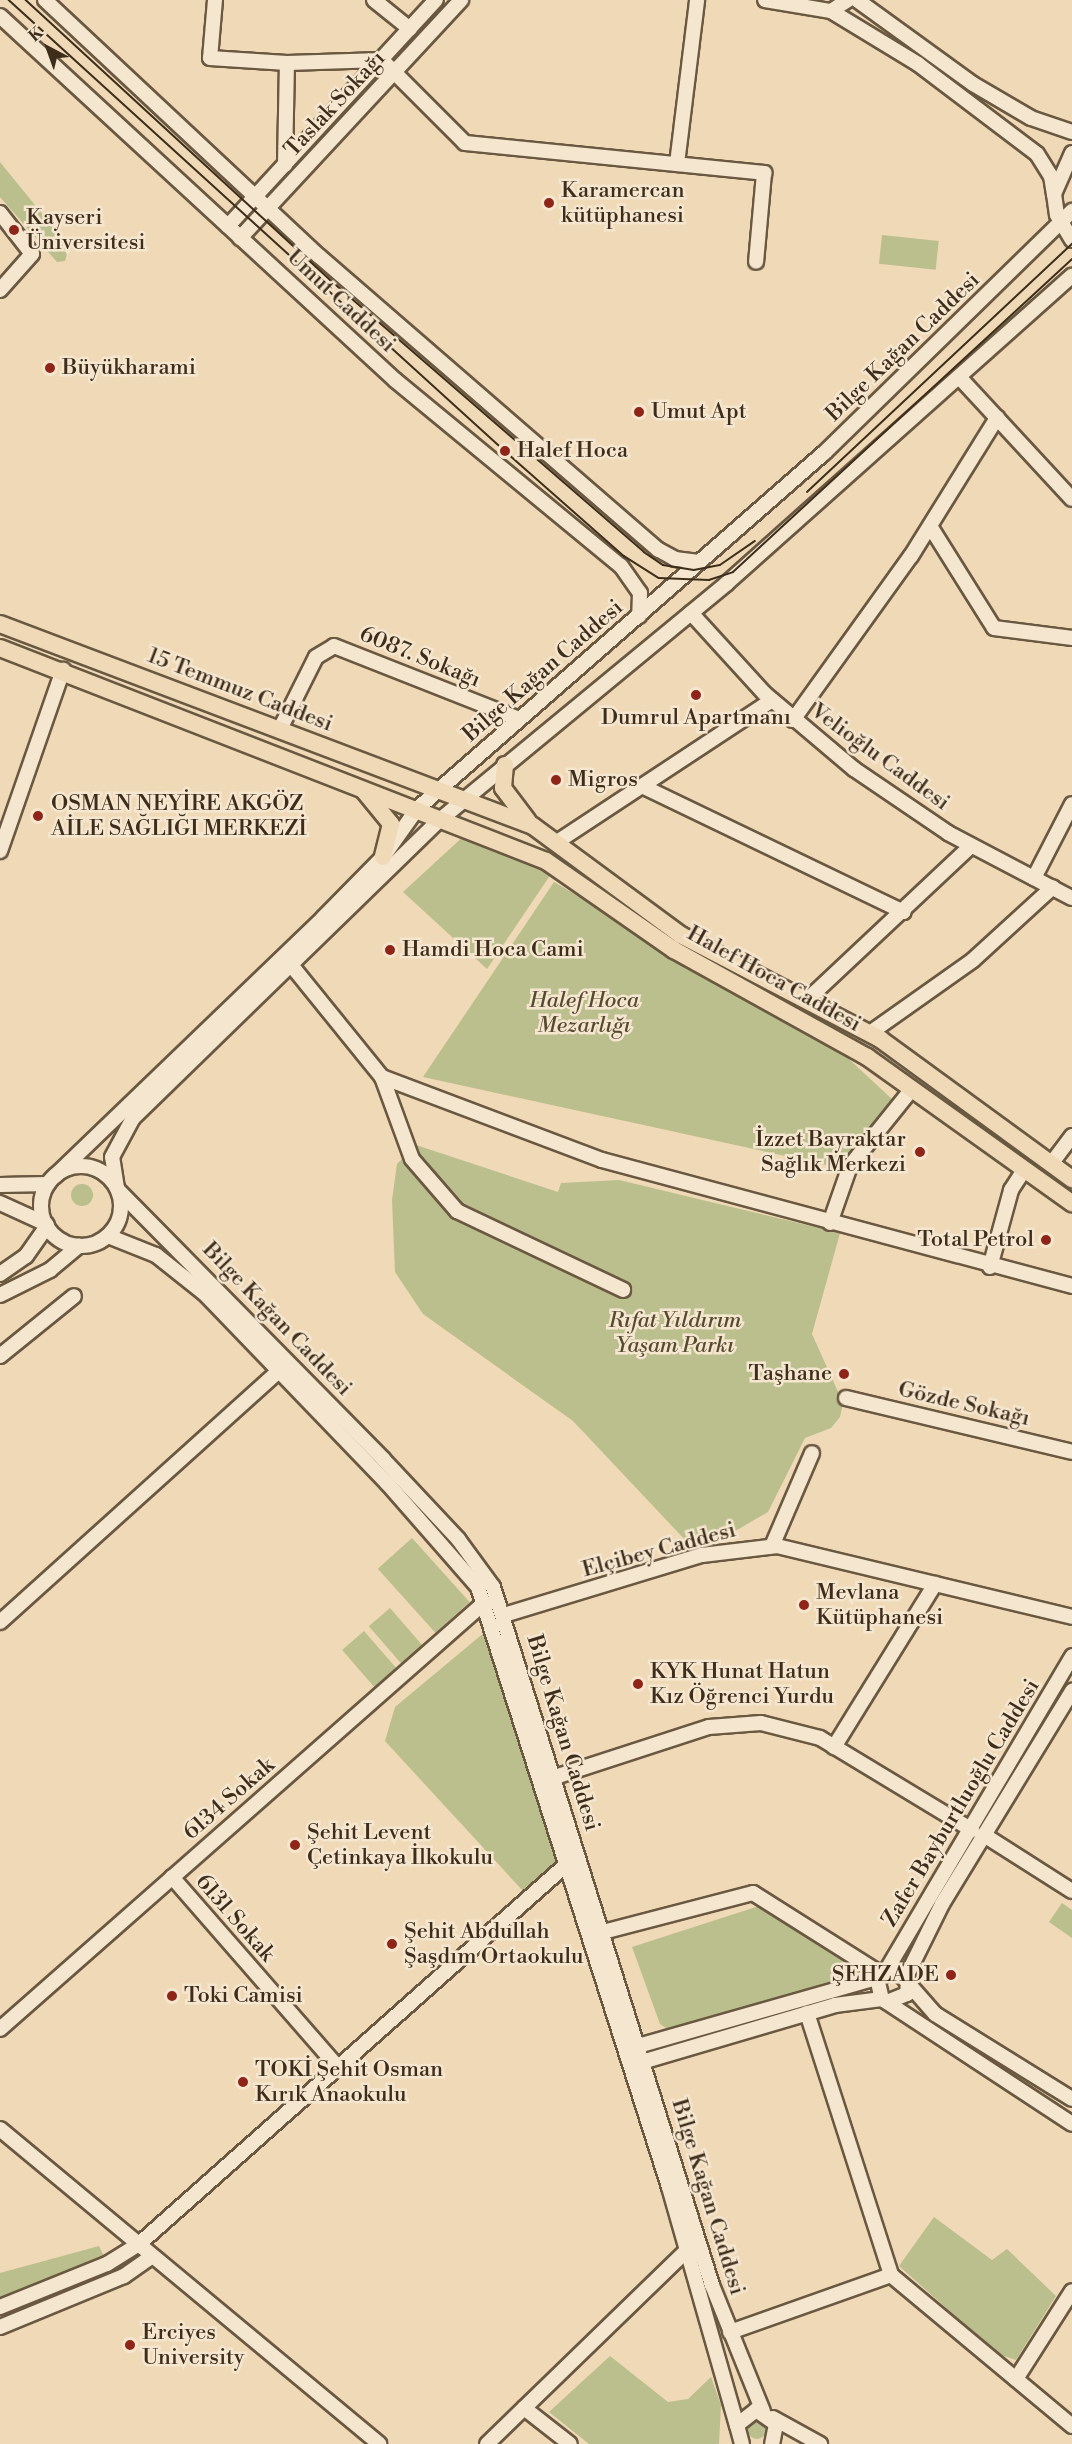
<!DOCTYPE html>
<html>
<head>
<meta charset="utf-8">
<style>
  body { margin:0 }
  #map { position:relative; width:1072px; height:2444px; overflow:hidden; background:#f0d9b6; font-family:"Libre Bodoni",serif }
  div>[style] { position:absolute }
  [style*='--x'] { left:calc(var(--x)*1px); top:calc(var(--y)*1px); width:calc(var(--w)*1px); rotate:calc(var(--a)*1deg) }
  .green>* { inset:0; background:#babf8d; transform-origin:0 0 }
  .round { border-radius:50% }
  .roads { filter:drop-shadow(2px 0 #6a5841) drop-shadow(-2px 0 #6a5841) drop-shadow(0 2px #6a5841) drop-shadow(0 -2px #6a5841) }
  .minor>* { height:14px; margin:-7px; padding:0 7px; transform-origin:7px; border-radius:7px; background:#f5e6d0 }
  .minor>.ring { margin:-7px; padding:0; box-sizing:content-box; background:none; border:14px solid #f5e6d0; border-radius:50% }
  .major>* { height:16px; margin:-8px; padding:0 8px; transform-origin:8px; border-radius:8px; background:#f0d9b6 }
  .tram>* { height:1.5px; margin:-0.75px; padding:0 0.75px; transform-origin:0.75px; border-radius:0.75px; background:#3d2d1a }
  .dots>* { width:16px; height:16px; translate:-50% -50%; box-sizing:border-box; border:3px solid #f5e6d0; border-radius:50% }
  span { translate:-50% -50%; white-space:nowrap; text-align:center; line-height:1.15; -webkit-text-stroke:5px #f5e6d0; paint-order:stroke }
  .street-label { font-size:22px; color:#3d2d1a }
  .poi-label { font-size:22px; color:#3d2d1a }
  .left { translate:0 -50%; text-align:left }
  .right { translate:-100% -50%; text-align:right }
  .park-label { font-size:22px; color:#564a31; font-style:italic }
  .north { position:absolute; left:18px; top:18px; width:60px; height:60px; -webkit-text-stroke:4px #f5e6d0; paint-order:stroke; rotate:319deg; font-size:16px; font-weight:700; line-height:24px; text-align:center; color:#3d2d1a }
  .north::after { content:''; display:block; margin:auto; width:21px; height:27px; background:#3d2d1a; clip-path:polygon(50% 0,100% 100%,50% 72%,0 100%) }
</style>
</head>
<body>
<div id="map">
  <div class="green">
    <i style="clip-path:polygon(0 162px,69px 247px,65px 261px,57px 262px,0 197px)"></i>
    <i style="left:882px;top:235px;width:57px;height:29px;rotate:6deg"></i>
    <i style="clip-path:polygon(466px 834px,553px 871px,487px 969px,403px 892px)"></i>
    <i style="clip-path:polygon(554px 882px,839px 1050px,906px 1112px,854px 1171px,423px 1077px)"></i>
    <i style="clip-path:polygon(416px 1145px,558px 1192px,561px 1183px,619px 1180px,840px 1233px,812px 1334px,843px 1403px,840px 1417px,831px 1428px,805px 1438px,768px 1512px,737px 1530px,688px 1543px,573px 1421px,423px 1314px,395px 1272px,392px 1200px,397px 1164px)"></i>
    <i class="round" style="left:71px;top:1184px;width:22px;height:22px"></i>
    <i style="left:412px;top:1538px;width:86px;height:46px;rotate:48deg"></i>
    <i style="left:390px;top:1608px;width:49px;height:28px;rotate:49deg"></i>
    <i style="clip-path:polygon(491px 1627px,563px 1864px,523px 1891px,385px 1741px,395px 1707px)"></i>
    <i style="left:364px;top:1631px;width:49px;height:29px;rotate:49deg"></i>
    <i style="clip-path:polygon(1062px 1903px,1072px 1910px,1072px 1938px,1049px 1922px)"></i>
    <i style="clip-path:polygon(759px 1906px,866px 1976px,673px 2033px,660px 2024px,632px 1947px)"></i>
    <i style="clip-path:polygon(934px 2217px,992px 2260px,1007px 2249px,1056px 2296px,1016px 2360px,998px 2354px,899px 2266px)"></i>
    <i style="clip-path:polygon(99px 2246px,106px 2260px,0 2303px,0 2273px)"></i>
    <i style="clip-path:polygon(610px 2356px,668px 2402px,688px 2399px,711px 2377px,721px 2405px,719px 2444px,589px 2444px,549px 2412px)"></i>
    <i class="round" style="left:748px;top:2421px;width:18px;height:18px"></i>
  </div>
  <div class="roads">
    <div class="minor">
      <i style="--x:45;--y:0;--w:375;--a:43.1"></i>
      <i style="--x:319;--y:256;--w:449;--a:40.9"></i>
      <i style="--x:659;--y:550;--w:18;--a:29"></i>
      <i style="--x:675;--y:559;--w:24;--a:7"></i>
      <i style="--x:215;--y:0;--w:58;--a:94.9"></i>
      <i style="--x:210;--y:58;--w:77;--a:3.7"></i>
      <i style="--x:287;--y:63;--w:95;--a:-1.8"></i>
      <i style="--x:382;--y:60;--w:117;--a:45"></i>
      <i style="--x:465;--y:143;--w:301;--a:5.7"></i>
      <i style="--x:764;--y:173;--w:89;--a:95.1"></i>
      <i style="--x:374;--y:0;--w:46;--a:38.9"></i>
      <i style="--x:765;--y:0;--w:67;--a:9.5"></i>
      <i style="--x:831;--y:11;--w:102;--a:31.3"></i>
      <i style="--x:918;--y:64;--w:149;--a:37.1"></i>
      <i style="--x:1037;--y:154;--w:26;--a:58"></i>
      <i style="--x:1051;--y:176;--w:18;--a:81"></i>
      <i style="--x:857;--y:0;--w:143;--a:35.9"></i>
      <i style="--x:973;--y:84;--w:67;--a:30.4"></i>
      <i style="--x:1031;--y:118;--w:43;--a:18.9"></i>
      <i style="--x:831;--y:11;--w:20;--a:-33"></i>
      <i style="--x:0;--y:16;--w:537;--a:42.66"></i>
      <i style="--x:395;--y:380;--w:293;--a:39.5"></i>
      <i style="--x:621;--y:566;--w:33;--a:55"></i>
      <i style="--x:640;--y:593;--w:23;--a:92"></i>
      <i style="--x:1072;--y:153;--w:45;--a:113.7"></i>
      <i style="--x:1054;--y:194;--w:21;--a:82"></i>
      <i style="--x:1057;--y:215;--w:29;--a:59"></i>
      <i style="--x:677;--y:164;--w:165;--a:-83"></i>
      <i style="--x:285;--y:165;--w:102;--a:-88.9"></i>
      <i style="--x:0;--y:213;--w:52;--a:52"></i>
      <i style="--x:32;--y:254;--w:48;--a:131.6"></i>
      <i style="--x:228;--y:226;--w:307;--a:-47.4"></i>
      <i style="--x:240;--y:238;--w:325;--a:-47.1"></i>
      <i style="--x:959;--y:377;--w:166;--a:47.2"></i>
      <i style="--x:930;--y:526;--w:120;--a:57.9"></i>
      <i style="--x:994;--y:628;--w:79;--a:7.3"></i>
      <i style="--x:691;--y:613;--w:108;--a:47.6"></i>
      <i style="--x:764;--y:693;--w:118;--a:40.2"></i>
      <i style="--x:854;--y:769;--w:114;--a:34.2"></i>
      <i style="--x:948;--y:833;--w:140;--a:27.7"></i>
      <i style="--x:793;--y:720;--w:202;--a:-54.3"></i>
      <i style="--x:911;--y:556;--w:163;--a:-58.1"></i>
      <i style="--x:280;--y:729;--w:80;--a:-63.4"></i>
      <i style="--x:316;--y:657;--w:21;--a:-31"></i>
      <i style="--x:334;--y:646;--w:199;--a:21.5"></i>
      <i style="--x:646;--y:788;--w:286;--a:25.7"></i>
      <i style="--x:560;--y:840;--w:254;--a:-33.4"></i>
      <i style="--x:0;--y:851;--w:192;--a:-70.8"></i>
      <i style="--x:1034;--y:878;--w:83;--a:-62.8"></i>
      <i style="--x:292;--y:966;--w:143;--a:51"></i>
      <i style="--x:382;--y:1077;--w:235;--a:20.7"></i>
      <i style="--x:602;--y:1160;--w:487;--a:15"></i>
      <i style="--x:808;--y:999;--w:224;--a:-43.2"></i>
      <i style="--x:870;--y:1033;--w:126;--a:-35.3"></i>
      <i style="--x:973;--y:960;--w:108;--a:-42.4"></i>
      <i style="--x:382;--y:1077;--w:87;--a:69.9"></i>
      <i style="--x:412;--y:1159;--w:69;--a:49.1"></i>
      <i style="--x:457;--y:1211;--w:184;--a:25.4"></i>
      <i style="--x:1051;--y:1164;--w:35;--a:-53"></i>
      <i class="ring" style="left:41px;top:1166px;width:66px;height:66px"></i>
      <i style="--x:55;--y:1176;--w:372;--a:-43.9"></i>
      <i style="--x:323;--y:918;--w:86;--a:-45.5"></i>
      <i style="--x:383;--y:857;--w:59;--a:-54.7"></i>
      <i style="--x:417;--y:809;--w:541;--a:-41.18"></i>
      <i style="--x:824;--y:453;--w:347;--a:-44.3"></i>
      <i style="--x:0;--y:1185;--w:48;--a:-1.2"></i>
      <i style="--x:117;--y:1188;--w:31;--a:-99"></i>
      <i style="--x:112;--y:1157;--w:44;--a:-61.7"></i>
      <i style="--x:133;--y:1118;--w:429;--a:-44.2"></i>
      <i style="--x:441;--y:819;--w:371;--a:-39.5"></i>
      <i style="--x:727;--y:583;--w:462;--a:-41.7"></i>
      <i style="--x:118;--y:1190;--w:378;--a:45.4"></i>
      <i style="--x:383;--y:1459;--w:110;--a:46.8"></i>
      <i style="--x:458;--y:1539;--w:59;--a:53.9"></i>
      <i style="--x:493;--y:1587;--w:732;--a:72.58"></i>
      <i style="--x:712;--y:2285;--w:136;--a:68"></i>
      <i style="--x:0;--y:1203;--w:51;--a:24.5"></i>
      <i style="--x:830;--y:1223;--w:60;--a:-70.7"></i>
      <i style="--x:850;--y:1166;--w:99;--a:-51.2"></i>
      <i style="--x:108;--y:1236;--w:52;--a:21.6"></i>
      <i style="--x:156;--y:1255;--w:61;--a:38.4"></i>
      <i style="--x:204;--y:1293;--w:264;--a:46.1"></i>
      <i style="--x:387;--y:1483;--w:138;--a:48.8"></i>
      <i style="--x:478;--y:1587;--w:630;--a:72.34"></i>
      <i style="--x:669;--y:2187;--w:248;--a:74.1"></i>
      <i style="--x:990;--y:1267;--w:80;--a:-74.7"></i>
      <i style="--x:1011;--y:1190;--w:24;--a:-57"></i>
      <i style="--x:0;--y:1274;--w:32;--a:-35"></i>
      <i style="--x:26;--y:1256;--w:37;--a:-55"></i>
      <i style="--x:0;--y:1295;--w:56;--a:-26.6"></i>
      <i style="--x:50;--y:1270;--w:38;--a:-40"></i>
      <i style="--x:0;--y:1356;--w:95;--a:-39"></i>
      <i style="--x:846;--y:1398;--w:232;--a:13.4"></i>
      <i style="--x:772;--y:1546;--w:101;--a:-66.7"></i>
      <i style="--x:504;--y:1615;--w:207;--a:-16.9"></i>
      <i style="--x:702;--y:1555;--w:76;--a:-6.8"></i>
      <i style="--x:777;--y:1546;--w:303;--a:13.5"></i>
      <i style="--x:0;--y:1622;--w:377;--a:-42"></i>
      <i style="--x:834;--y:1747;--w:192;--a:-58.2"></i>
      <i style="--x:555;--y:1777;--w:162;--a:-18"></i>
      <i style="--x:709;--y:1727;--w:52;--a:-4.4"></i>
      <i style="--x:761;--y:1723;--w:61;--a:14.3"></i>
      <i style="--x:820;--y:1738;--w:178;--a:31.2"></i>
      <i style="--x:984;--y:1835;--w:104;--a:32.5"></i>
      <i style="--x:172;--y:1877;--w:252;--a:48.9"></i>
      <i style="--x:603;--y:1932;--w:155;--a:-14.6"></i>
      <i style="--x:753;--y:1893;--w:151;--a:32.3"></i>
      <i style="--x:886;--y:1971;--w:366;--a:-59.4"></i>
      <i style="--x:906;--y:1977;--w:81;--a:-63.7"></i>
      <i style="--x:942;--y:1904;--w:250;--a:-58.6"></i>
      <i style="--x:908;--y:1983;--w:41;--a:48.9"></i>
      <i style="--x:935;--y:2014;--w:161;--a:31.8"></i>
      <i style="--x:887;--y:2002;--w:22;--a:-22"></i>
      <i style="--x:907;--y:1994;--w:11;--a:-85"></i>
      <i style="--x:908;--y:1983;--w:17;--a:-130"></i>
      <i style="--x:897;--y:1970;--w:22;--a:158"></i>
      <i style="--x:877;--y:1978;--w:22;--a:77"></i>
      <i style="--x:882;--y:1999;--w:227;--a:33.3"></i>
      <i style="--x:807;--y:2013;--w:275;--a:72.2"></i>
      <i style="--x:891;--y:2275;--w:236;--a:39.8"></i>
      <i style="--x:0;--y:2029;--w:646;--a:-41.36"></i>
      <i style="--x:631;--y:2048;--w:256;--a:-15.9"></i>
      <i style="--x:635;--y:2064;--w:209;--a:-16.4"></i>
      <i style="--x:835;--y:2005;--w:47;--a:-7.3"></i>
      <i style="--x:0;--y:2129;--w:493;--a:39.7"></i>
      <i style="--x:0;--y:2307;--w:115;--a:-21.9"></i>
      <i style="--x:107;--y:2264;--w:38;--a:-32"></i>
      <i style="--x:139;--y:2244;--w:572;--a:-41.6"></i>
      <i style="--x:0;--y:2327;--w:134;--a:-22.4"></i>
      <i style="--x:124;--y:2276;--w:33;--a:-35"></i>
      <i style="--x:730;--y:2332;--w:171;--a:-19.5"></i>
      <i style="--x:1016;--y:2379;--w:104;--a:-57.5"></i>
      <i style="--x:524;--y:2408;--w:58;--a:38"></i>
      <i style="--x:773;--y:2418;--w:54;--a:29"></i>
      <i style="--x:487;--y:2444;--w:280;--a:-44.1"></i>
      <i style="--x:742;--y:2444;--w:20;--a:-105"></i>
      <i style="--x:737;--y:2425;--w:24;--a:-38"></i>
      <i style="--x:756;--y:2410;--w:24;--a:35"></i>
      <i style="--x:776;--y:2424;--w:20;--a:101"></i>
    </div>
    <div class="major">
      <i style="--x:0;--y:624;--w:570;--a:20.76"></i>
      <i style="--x:533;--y:826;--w:184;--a:36.4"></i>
      <i style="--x:681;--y:935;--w:225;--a:27.6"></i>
      <i style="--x:880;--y:1039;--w:238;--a:36.1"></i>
      <i style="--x:0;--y:648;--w:586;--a:21.31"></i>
      <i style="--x:546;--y:861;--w:156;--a:34.8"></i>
      <i style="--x:674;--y:950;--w:221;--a:29"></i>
      <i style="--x:867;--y:1057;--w:252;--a:35.5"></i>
      <i style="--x:505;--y:765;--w:23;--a:95"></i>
      <i style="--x:503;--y:788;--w:41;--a:52.9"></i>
      <i style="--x:364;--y:791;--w:43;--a:50.7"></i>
      <i style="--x:391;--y:824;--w:34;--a:104"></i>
    </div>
  </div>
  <div class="tram">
    <i style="--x:9;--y:0;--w:670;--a:42.28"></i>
    <i style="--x:505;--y:451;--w:159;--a:41.4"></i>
    <i style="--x:624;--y:556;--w:41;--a:32.2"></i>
    <i style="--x:659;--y:578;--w:50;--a:2.3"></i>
    <i style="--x:709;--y:580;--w:25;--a:-18"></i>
    <i style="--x:733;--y:572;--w:461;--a:-42.7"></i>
    <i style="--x:26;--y:0;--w:418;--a:42.6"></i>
    <i style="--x:334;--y:283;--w:410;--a:40.9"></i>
    <i style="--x:644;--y:552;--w:23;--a:34"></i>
    <i style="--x:663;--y:565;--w:31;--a:9"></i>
    <i style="--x:694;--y:570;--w:26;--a:-11"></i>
    <i style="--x:720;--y:565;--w:42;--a:-34.4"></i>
    <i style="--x:807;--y:492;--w:363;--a:-43.1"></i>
  </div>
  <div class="dots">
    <i style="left:549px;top:203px;background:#8f2418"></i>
    <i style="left:14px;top:230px;background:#8f2418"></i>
    <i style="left:50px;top:368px;background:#8f2418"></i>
    <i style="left:639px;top:412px;background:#8f2418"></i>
    <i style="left:505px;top:451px;background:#8f2418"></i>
    <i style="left:696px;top:695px;background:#8f2418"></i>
    <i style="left:556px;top:780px;background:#8f2418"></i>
    <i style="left:38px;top:816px;background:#8f2418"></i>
    <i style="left:390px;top:950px;background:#8f2418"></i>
    <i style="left:920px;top:1152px;background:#8f2418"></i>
    <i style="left:1046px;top:1240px;background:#8f2418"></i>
    <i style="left:844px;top:1374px;background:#8f2418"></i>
    <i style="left:804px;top:1605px;background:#8f2418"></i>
    <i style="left:638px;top:1684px;background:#8f2418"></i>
    <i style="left:295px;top:1845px;background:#8f2418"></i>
    <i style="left:392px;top:1944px;background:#8f2418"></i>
    <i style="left:951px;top:1975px;background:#8f2418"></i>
    <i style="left:172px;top:1996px;background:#8f2418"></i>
    <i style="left:243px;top:2082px;background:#8f2418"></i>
    <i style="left:130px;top:2345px;background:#8f2418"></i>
  </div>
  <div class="street-label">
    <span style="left:335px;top:104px;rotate:-47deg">Taslak Sokağı</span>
    <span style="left:341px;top:301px;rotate:43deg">Umut Caddesi</span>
    <span style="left:903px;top:347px;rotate:-44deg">Bilge Kağan Caddesi</span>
    <span style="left:420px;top:657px;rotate:22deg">6087. Sokağı</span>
    <span style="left:543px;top:671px;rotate:-41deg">Bilge Kağan Caddesi</span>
    <span style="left:240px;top:690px;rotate:21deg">15 Temmuz Caddesi</span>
    <span style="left:880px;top:757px;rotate:36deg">Velioğlu Caddesi</span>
    <span style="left:774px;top:979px;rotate:29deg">Halef Hoca Caddesi</span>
    <span style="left:277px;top:1319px;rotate:46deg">Bilge Kağan Caddesi</span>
    <span style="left:964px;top:1404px;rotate:13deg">Gözde Sokağı</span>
    <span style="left:659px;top:1550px;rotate:-15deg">Elçibey Caddesi</span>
    <span style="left:563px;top:1733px;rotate:73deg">Bilge Kağan Caddesi</span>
    <span style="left:229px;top:1799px;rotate:-41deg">6134 Sokak</span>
    <span style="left:961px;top:1803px;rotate:-59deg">Zafer Bayburtluoğlu Caddesi</span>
    <span style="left:235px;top:1918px;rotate:49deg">6131 Sokak</span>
    <span style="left:708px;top:2197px;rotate:73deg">Bilge Kağan Caddesi</span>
  </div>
  <div class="poi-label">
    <span class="left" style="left:561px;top:203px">Karamercan<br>kütüphanesi</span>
    <span class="left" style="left:26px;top:230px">Kayseri<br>Üniversitesi</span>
    <span class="left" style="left:62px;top:368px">Büyükharami</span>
    <span class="left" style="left:651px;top:412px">Umut Apt</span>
    <span class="left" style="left:517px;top:451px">Halef Hoca</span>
    <span style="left:696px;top:718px">Dumrul Apartmanı</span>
    <span class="left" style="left:568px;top:780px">Migros</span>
    <span class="left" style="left:51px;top:816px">OSMAN NEYİRE AKGÖZ<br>AİLE SAĞLIĞI MERKEZİ</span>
    <span class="left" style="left:402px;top:950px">Hamdi Hoca Cami</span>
    <span class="right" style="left:906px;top:1152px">İzzet Bayraktar<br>Sağlık Merkezi</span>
    <span class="right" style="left:1034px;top:1240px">Total Petrol</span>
    <span class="right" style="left:832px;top:1374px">Taşhane</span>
    <span class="left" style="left:816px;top:1605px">Mevlana<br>Kütüphanesi</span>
    <span class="left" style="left:650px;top:1684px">KYK Hunat Hatun<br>Kız Öğrenci Yurdu</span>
    <span class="left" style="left:307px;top:1845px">Şehit Levent<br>Çetinkaya İlkokulu</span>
    <span class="left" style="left:404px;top:1944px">Şehit Abdullah<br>Şaşdım Ortaokulu</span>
    <span class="right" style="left:939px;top:1975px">ŞEHZADE</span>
    <span class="left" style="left:184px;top:1996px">Toki Camisi</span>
    <span class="left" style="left:255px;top:2082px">TOKİ Şehit Osman<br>Kırık Anaokulu</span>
    <span class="left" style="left:142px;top:2345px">Erciyes<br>University</span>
  </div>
  <div class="park-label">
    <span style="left:584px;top:1013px">Halef Hoca<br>Mezarlığı</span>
    <span style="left:675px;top:1333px">Rıfat Yıldırım<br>Yaşam Parkı</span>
  </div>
  <div class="north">K</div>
</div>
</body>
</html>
